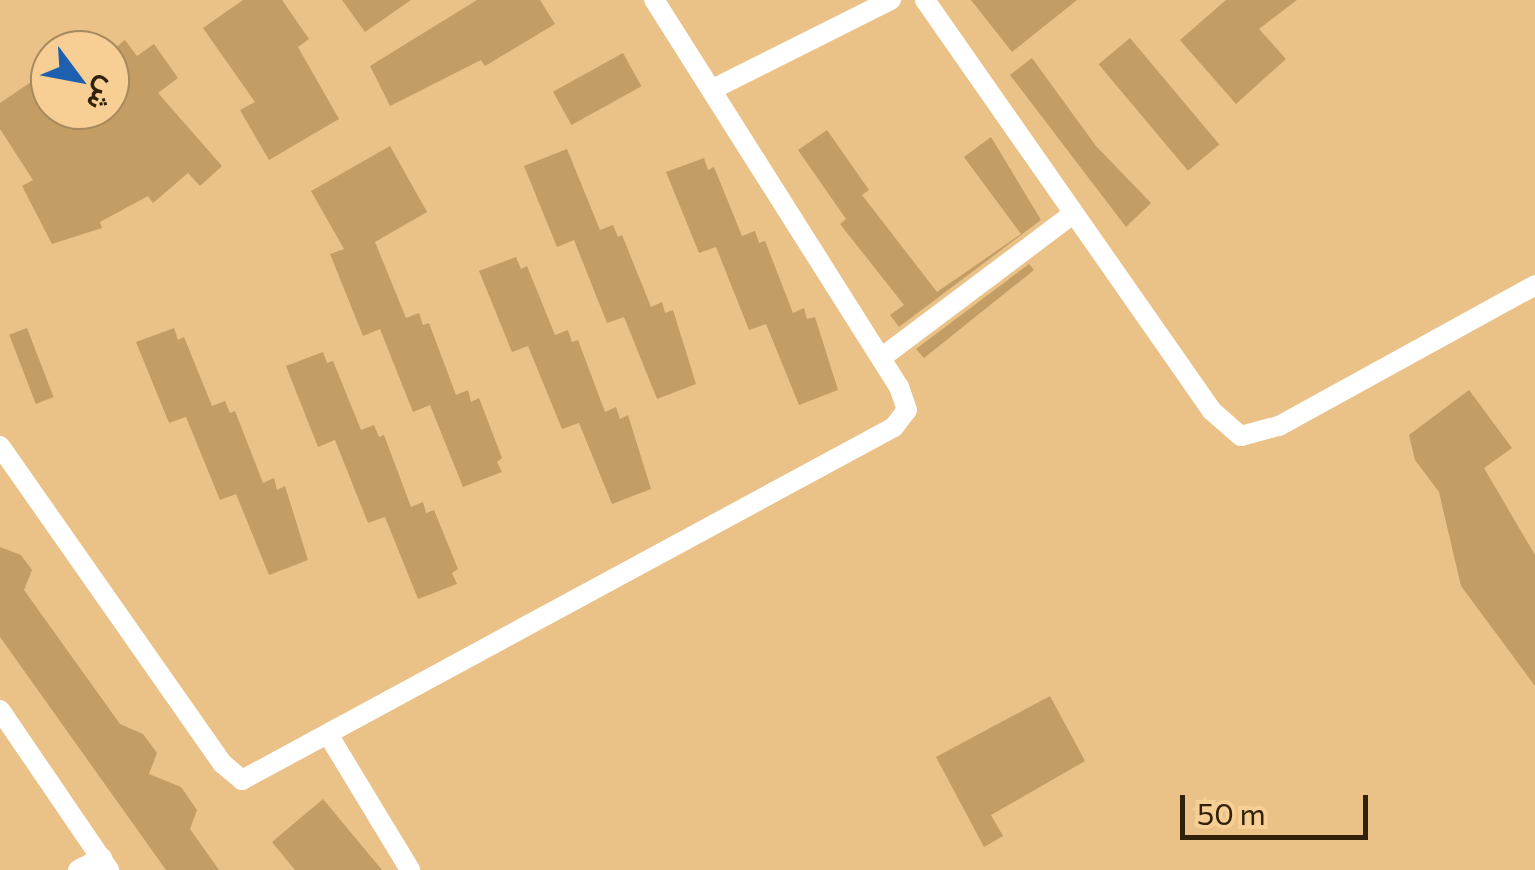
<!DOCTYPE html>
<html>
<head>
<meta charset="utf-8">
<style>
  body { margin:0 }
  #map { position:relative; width:1535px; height:870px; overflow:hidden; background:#eac187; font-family:Commissioner,Vazirmatn,sans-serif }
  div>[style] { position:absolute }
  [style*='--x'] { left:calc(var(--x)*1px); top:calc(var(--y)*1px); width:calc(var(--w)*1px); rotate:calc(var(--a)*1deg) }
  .building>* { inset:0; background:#c49d64; transform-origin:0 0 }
  .minor>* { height:20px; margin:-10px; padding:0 10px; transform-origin:10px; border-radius:10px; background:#fff }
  span { translate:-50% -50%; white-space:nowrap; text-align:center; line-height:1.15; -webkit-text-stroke:8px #f7ce94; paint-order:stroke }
  .north { position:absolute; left:30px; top:30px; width:100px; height:100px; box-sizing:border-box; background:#f7ce94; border:2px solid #a7895c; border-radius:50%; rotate:122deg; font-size:28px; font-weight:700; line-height:40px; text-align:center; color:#302108 }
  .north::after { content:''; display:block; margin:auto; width:35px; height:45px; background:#1f5fb0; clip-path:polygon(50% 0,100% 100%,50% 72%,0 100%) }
  .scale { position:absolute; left:1180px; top:795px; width:188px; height:45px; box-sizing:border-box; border:5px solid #302108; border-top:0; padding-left:12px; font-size:30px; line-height:35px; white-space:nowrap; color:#302108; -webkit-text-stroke:8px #f7ce94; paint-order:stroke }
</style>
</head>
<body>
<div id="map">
  <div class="building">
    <i style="clip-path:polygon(243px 0,282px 0,309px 39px,298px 47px,339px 119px,269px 160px,240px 110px,255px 102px,203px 28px)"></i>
    <i style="clip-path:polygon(342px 0,411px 0,365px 32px)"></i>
    <i style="clip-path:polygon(477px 0,540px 0,555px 24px,485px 66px,481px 60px,390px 106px,370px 66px)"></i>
    <i style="clip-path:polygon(971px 0,1077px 0,1012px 52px)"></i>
    <i style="clip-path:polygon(1226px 0,1297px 0,1259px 29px,1286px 59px,1236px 104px,1180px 40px)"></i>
    <i style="left:1130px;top:38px;width:139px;height:41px;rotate:50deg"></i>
    <i style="clip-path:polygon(125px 40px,137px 56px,154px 44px,178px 78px,158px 93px,222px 166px,200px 186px,188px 173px,153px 203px,148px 196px,100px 222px,102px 228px,52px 244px,22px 186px,33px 180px,0 129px,0 103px,37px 78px,50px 110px,110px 110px,110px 52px)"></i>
    <i style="left:623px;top:53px;width:38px;height:80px;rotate:61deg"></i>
    <i style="clip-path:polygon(1032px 58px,1096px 146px,1151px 203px,1126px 227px,1010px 75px)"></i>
    <i style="clip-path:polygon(827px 130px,869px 190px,862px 195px,937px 292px,1021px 234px,964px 157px,991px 137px,1041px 220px,899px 327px,890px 315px,904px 305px,840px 224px,846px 219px,798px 150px)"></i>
    <i style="clip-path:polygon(390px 146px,427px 212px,375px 242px,406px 318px,419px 313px,423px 325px,429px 323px,456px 395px,468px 390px,471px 402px,479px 398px,502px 458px,497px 462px,502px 472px,463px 487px,430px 405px,413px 412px,380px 329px,363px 336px,330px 254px,344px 249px,311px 191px)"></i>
    <i style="clip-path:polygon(567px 149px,600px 230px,613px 225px,618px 237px,622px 235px,651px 307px,662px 302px,665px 313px,673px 310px,696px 384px,657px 399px,624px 317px,607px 323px,574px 240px,557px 247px,524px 166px)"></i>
    <i style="clip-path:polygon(704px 158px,708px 170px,714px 167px,742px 236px,755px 231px,759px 243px,765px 241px,793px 313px,804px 308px,807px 319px,815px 317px,838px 390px,799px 405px,766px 324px,749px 330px,716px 247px,699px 253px,666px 172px)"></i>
    <i style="clip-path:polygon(516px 257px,521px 269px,527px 266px,555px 335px,568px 330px,572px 342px,578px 340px,605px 412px,616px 407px,620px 419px,628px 415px,651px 489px,612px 504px,579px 423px,562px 429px,528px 346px,512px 352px,479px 271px)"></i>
    <i style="clip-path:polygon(1029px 264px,1034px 270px,924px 358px,916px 349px)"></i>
    <i style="left:27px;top:328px;width:74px;height:19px;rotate:69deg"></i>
    <i style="clip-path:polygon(174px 328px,178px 340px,184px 337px,212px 406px,225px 401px,230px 413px,235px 411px,263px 483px,274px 478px,277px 490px,285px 486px,308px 560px,269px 575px,236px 494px,220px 500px,186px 417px,169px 423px,136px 342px)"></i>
    <i style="clip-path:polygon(323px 352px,327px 363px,333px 361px,361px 430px,374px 425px,379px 437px,384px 435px,411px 507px,423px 502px,426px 513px,434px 510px,458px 569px,452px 573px,457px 584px,418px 599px,385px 517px,368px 523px,335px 440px,318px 447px,286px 366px)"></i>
    <i style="clip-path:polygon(1469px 390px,1512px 448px,1484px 468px,1535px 555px,1535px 686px,1461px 586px,1439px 492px,1415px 460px,1409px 435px)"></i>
    <i style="clip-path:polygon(0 547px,21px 555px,32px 570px,24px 590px,120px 724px,143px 734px,157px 753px,149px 774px,181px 787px,197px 810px,190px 829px,219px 870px,166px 870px,0 637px)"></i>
    <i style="clip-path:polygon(1050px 696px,1085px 761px,991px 815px,1003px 836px,984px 847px,936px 757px)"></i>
    <i style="clip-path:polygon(323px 799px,382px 870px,295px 870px,272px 842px)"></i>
  </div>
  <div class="minor">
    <i style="--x:925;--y:0;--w:501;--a:55.07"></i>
    <i style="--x:1212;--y:411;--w:38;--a:41"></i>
    <i style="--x:1241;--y:436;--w:39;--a:-15"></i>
    <i style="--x:1279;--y:426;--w:292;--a:-28.8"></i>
    <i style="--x:713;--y:89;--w:199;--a:-26.6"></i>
    <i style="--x:881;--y:358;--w:241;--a:-36.9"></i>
    <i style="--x:0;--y:446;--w:388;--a:55"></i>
    <i style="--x:223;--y:764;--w:25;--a:40"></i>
    <i style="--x:242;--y:780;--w:741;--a:-28.43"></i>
    <i style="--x:894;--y:427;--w:21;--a:-53"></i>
    <i style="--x:907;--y:410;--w:24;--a:-109"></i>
    <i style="--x:899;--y:387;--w:458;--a:-122.3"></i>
    <i style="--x:0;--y:710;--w:194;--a:55.7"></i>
    <i style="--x:329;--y:736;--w:157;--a:58.8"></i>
    <i style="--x:78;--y:870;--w:27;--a:-27"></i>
  </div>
  <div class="north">ش</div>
  <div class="scale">50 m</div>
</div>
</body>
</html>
